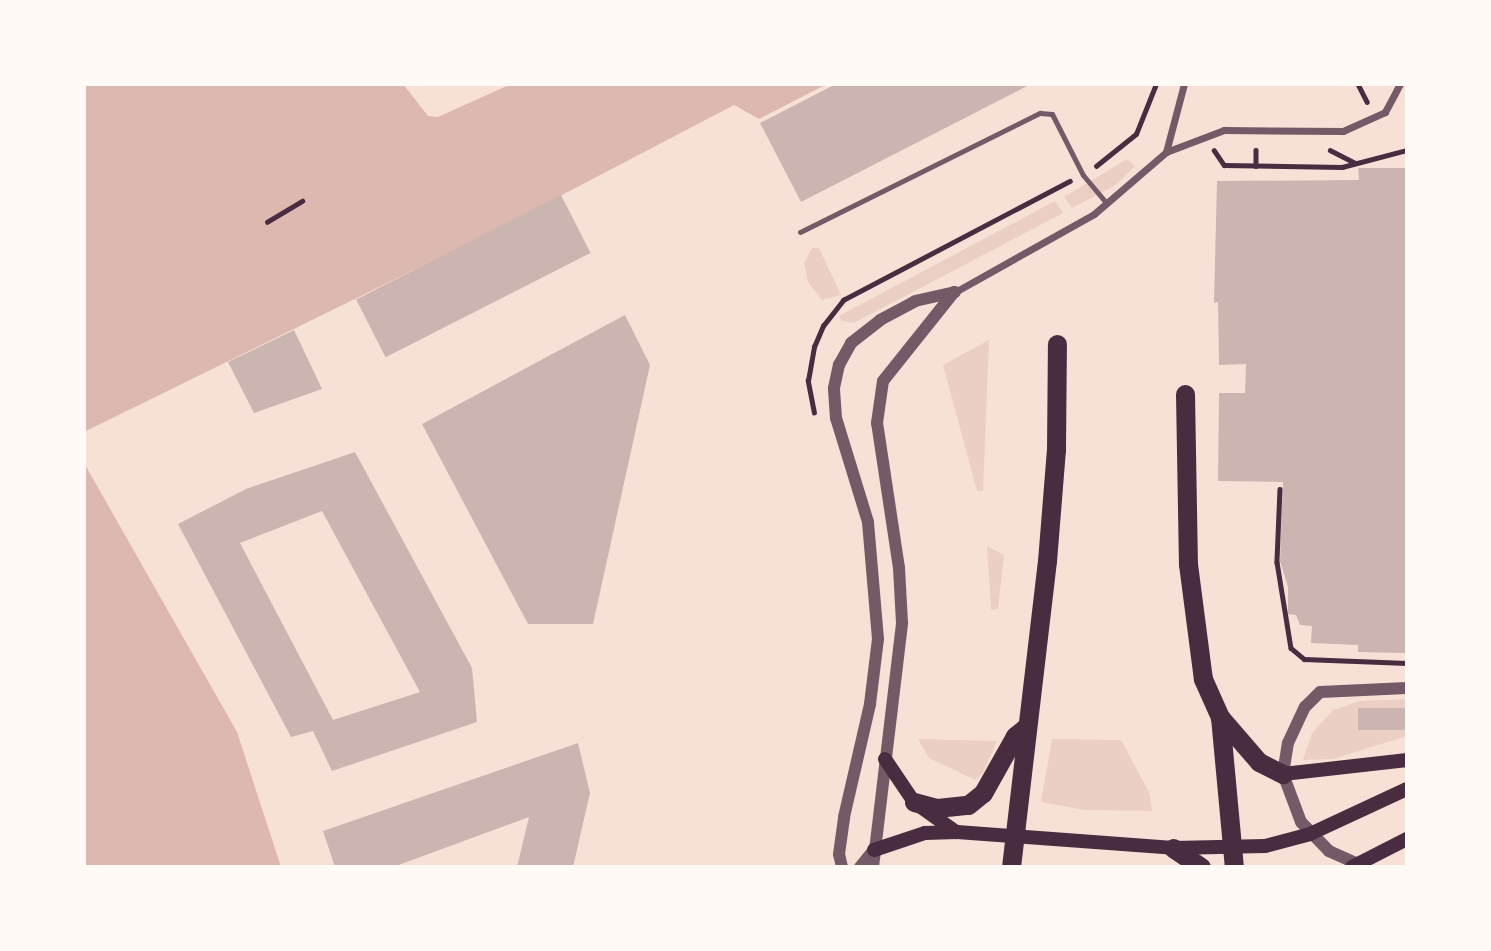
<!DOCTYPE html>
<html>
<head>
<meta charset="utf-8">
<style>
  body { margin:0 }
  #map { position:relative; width:1491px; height:951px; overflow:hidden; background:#f7e1d7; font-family:Inter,sans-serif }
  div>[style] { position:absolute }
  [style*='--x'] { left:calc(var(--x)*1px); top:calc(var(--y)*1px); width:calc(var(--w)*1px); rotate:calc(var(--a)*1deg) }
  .green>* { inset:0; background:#ebcfc5 }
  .water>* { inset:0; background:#dcb8b0 }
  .building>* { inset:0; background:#ccb4b1; transform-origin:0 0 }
  .path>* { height:4.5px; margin:-2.25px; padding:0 2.25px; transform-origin:2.25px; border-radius:2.25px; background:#4a2c40 }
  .service>* { height:5px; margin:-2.5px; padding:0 2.5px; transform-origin:2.5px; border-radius:2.5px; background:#755966 }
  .minor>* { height:7px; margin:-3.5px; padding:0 3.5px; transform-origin:3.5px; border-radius:3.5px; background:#755966 }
  .tertiary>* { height:12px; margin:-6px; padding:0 6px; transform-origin:6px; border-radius:6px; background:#755966 }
  .secondary>* { height:14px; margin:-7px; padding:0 7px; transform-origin:7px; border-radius:7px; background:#4a2c40 }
  .trunk>* { height:19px; margin:-9.5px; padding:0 9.5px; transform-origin:9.5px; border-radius:9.5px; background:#4a2c40 }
  span { translate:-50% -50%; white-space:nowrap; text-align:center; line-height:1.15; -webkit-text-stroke:5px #fffaf5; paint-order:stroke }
  .frame { position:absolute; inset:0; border:86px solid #fffaf5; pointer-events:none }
</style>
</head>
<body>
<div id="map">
  <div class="green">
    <i style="clip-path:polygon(1127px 159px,1135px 166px,1116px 185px,1072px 208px,1064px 197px)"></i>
    <i style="clip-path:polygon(1055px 201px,1063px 213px,854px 323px,842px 321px,839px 316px)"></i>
    <i style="clip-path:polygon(812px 248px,819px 248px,841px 295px,822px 300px,808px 282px,804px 263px)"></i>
    <i style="clip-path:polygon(989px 340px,983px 491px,977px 491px,943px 365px)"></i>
    <i style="clip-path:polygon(987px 546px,1004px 555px,998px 609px,991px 610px)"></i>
    <i style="clip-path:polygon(1407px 699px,1407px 736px,1333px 759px,1303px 760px,1312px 733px,1333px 710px,1360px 701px)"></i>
    <i style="clip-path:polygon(918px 739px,997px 741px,983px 773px,975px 780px,929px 758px)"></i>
    <i style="clip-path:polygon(1052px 739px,1121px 740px,1149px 792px,1152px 811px,1084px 810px,1041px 802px)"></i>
  </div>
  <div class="water">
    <i style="clip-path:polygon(84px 84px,403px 84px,428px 116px,438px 117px,511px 84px,827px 84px,759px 119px,734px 105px,497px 229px,84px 432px)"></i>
    <i style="clip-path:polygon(84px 463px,237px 732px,281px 867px,84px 867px)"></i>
  </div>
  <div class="building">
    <i style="clip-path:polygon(836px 84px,1031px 84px,801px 202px,760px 123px)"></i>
    <i style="clip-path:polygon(1358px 168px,1407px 168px,1407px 653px,1358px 652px,1358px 645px,1311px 643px,1312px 626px,1300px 625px,1296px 615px,1288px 614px,1288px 587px,1280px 561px,1283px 482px,1218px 481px,1219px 393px,1245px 393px,1246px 364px,1219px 365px,1218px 302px,1214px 303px,1217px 181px,1359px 180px)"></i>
    <i style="left:561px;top:195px;width:65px;height:230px;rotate:63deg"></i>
    <i style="clip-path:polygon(625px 315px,650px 365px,593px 624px,528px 624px,422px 424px)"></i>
    <i style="clip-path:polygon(294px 330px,322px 389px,254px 413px,228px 362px)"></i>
    <i style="clip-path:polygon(evenodd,355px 452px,472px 668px,477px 722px,332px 771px,313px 731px,291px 737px,178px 524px,246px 489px,355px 452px,322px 511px,420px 692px,333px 720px,240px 543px,322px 511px)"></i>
    <i style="left:1407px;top:708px;width:22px;height:49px;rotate:90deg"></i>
    <i style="clip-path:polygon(578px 743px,590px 793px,573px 867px,517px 867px,529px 817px,393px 867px,335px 867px,323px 831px)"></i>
  </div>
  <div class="path">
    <i style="--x:1358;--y:84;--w:20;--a:63"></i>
    <i style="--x:1214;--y:150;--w:18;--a:56"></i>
    <i style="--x:1224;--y:165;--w:118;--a:1"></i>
    <i style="--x:1342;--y:167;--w:67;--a:-14.7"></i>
    <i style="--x:1256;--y:150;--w:16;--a:90"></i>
    <i style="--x:1330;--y:150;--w:28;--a:27"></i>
    <i style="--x:1096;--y:166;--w:51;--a:-38.7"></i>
    <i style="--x:1136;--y:134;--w:54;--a:-68.2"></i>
    <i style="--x:267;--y:222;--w:41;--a:-31"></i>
    <i style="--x:814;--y:413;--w:33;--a:-101"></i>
    <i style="--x:808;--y:381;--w:35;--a:-80"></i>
    <i style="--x:814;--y:347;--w:23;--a:-67"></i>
    <i style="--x:823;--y:326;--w:33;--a:-52"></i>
    <i style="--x:843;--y:300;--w:256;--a:-27.7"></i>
    <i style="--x:1280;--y:489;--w:73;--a:92.4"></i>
    <i style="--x:1277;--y:562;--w:87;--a:80.8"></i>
    <i style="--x:1291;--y:648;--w:17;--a:40"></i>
    <i style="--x:1304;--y:659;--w:103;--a:2.2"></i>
  </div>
  <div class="service">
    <i style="--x:800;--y:232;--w:268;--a:-26.4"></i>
    <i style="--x:1040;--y:113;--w:12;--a:5"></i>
    <i style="--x:1052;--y:114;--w:68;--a:63.1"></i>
    <i style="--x:1083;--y:175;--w:35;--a:50"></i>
  </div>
  <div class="minor">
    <i style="--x:1166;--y:152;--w:70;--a:-75.2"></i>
    <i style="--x:955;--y:292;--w:159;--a:-29.3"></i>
    <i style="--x:1094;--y:214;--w:95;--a:-40.7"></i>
    <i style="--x:1166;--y:152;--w:62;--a:-20.8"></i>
    <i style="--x:1224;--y:130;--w:119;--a:0.5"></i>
    <i style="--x:1343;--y:131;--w:46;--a:-24.3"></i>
    <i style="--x:1385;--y:112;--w:32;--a:-62"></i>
  </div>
  <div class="tertiary">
    <i style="--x:1358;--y:864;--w:32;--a:-156"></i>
    <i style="--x:1329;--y:851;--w:40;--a:-134"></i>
    <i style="--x:1301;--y:822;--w:51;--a:-110.6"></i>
    <i style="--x:1283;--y:774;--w:31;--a:-81"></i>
    <i style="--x:1288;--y:743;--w:40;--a:-65"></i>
    <i style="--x:1305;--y:707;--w:21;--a:-45"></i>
    <i style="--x:1320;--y:692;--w:87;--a:-2.6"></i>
    <i style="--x:842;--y:867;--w:13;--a:-103"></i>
    <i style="--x:839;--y:854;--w:37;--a:-82"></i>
    <i style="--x:844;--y:817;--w:116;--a:-77"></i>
    <i style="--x:870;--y:704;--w:65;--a:-83"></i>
    <i style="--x:878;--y:639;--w:117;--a:-94.9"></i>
    <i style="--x:868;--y:522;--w:109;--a:-107.1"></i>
    <i style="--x:836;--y:418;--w:30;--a:-94"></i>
    <i style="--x:834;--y:388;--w:24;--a:-78"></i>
    <i style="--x:839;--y:365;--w:25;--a:-61"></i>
    <i style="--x:851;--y:343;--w:37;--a:-38"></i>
    <i style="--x:880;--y:320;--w:40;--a:-28"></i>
    <i style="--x:915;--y:301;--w:41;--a:-12.7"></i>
    <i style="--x:860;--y:867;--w:22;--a:-51"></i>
    <i style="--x:873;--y:867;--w:246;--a:-83.2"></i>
    <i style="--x:902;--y:623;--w:55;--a:-93.1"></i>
    <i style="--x:899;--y:568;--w:147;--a:-98.6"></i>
    <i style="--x:877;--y:423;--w:42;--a:-81.9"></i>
    <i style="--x:883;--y:381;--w:114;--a:-51.4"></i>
  </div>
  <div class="secondary">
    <i style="--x:885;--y:759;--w:52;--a:56"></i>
    <i style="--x:914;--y:802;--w:52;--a:35.5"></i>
    <i style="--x:1283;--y:774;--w:125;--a:-6.4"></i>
    <i style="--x:874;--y:850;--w:54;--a:-18.4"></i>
    <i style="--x:925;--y:833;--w:32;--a:-2"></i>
    <i style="--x:957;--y:832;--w:217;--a:4.2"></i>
    <i style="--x:1173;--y:848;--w:92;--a:-1.2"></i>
    <i style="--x:1265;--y:846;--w:47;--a:-14.9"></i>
    <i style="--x:1310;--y:834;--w:107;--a:-24.9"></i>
    <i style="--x:1352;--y:867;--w:62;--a:-27"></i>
  </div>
  <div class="trunk">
    <i style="--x:1185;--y:394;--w:170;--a:89"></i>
    <i style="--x:1188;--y:564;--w:116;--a:82.6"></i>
    <i style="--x:1203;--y:679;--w:42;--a:65.9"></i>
    <i style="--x:1220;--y:717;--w:151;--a:84.7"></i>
    <i style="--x:1220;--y:717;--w:60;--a:49.1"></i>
    <i style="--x:1259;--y:762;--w:27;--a:27"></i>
    <i style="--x:914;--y:802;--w:24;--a:15"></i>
    <i style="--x:937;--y:808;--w:31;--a:-6"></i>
    <i style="--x:968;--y:805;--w:19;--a:-39"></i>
    <i style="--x:983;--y:793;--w:65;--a:-60.7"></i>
    <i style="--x:1015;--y:736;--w:14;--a:-39"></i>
    <i style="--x:1173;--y:848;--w:34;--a:34"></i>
    <i style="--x:1011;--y:867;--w:308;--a:-83.3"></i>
    <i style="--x:1047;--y:561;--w:111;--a:-85.4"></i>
    <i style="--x:1056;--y:450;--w:106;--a:-89.5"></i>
  </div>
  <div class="frame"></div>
</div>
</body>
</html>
